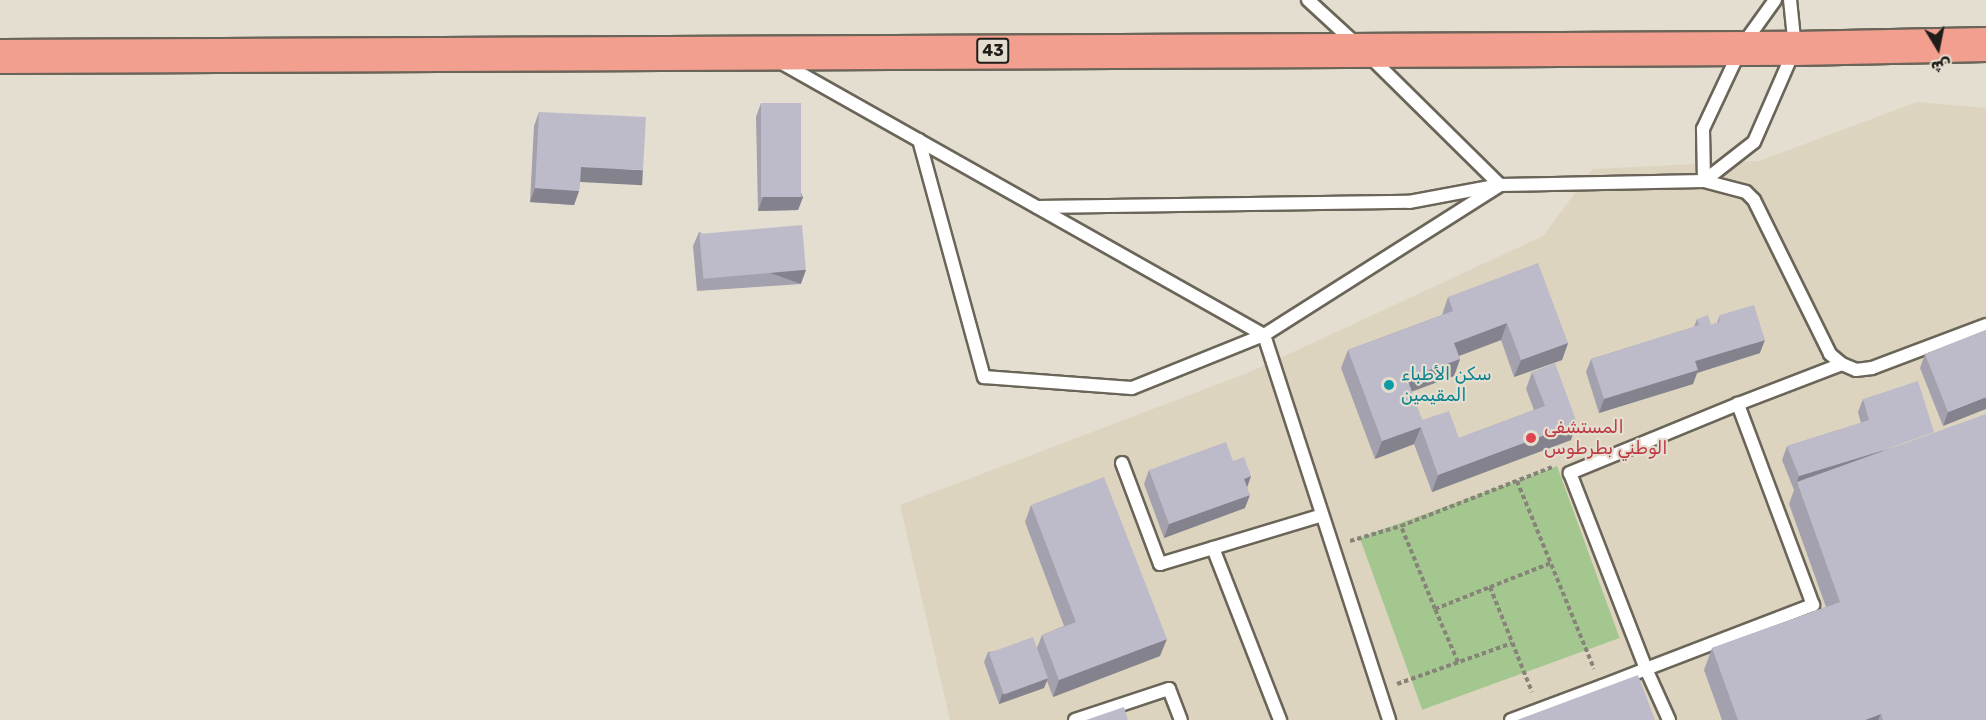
<!DOCTYPE html>
<html>
<head>
<meta charset="utf-8">
<style>
  body { margin:0 }
  #map { position:relative; width:1986px; height:720px; overflow:hidden; background:#e4ded0; font-family:Rubik,Vazirmatn,sans-serif }
  div>[style] { position:absolute }
  [style*='--x'] { left:calc(var(--x)*1px); top:calc(var(--y)*1px); width:calc(var(--w)*1px); rotate:calc(var(--a)*1deg) }
  .built>* { inset:0; background:#ddd4bf }
  .green>* { inset:0; background:#a4c78f; transform-origin:0 0 }
  .path>* { height:4px; margin-top:-2px; transform-origin:0; background:repeating-linear-gradient(90deg,#878379 0 4.5px,transparent 0 7.5px) }
  .roads { filter:drop-shadow(2px 0 #6a6558) drop-shadow(-2px 0 #6a6558) drop-shadow(0 2px #6a6558) drop-shadow(0 -2px #6a6558) }
  .service>* { height:12px; margin:-6px; padding:0 6px; transform-origin:6px; border-radius:6px; background:#fff }
  .primary>* { height:33px; margin:-16.5px; padding:0 16.5px; transform-origin:16.5px; border-radius:16.5px; background:#f39f90 }
  .wall>* { inset:0; background:#a3a1ae }
  .shaded-wall>* { inset:0; background:#84838d; transform-origin:0 0 }
  .building>* { inset:0; background:#bdbbca; transform-origin:0 0 }
  .dots>* { width:16px; height:16px; translate:-50% -50%; box-sizing:border-box; border:3px solid #e4ded0; border-radius:50% }
  span { translate:-50% -50%; white-space:nowrap; text-align:center; line-height:1.15; -webkit-text-stroke:4.5px #e4ded0; paint-order:stroke }
  .shield-label span { padding:2px 4px; background:#e4ded0; border:2px solid; border-radius:4px; -webkit-text-stroke-width:0 }
  .shield-label { font-size:16px; color:#1f1d18; font-weight:700 }
  .culture-label { font-size:18px; color:#0d838f }
  .left { translate:0 -50%; text-align:left }
  .health-label { font-size:18px; color:#be3a42 }
  .north { position:absolute; left:1908px; top:18px; width:60px; height:60px; -webkit-text-stroke:4px #e4ded0; paint-order:stroke; rotate:170deg; font-size:16px; font-weight:700; line-height:24px; text-align:center; color:#1f1d18 }
  .north::after { content:''; display:block; margin:auto; width:21px; height:27px; background:#1f1d18; clip-path:polygon(50% 0,100% 100%,50% 72%,0 100%) }
</style>
</head>
<body>
<div id="map">
  <div class="built">
    <i style="clip-path:polygon(1917px 102px,1986px 108px,1986px 720px,950px 720px,900px 505px,1250px 372px,1543px 236px,1593px 169px,1759px 161px)"></i>
  </div>
  <div class="green">
    <i style="left:1557px;top:466px;width:183px;height:210px;rotate:70deg"></i>
  </div>
  <div class="path">
    <i style="--x:1517;--y:481;--w:203;--a:67.7"></i>
    <i style="--x:1350;--y:541;--w:53;--a:-16.4"></i>
    <i style="--x:1490;--y:587;--w:66;--a:-21.5"></i>
    <i style="--x:1435;--y:609;--w:90;--a:-112.3"></i>
    <i style="--x:1401;--y:526;--w:162;--a:-21.3"></i>
    <i style="--x:1458;--y:662;--w:58;--a:-113.5"></i>
    <i style="--x:1435;--y:609;--w:59;--a:-21.8"></i>
    <i style="--x:1490;--y:587;--w:113;--a:68.2"></i>
    <i style="--x:1397;--y:684;--w:122;--a:-19.6"></i>
  </div>
  <div class="roads">
    <div class="service">
      <i style="--x:1308;--y:0;--w:65;--a:42.5"></i>
      <i style="--x:1775;--y:0;--w:57;--a:125.7"></i>
      <i style="--x:1742;--y:46;--w:92;--a:115.2"></i>
      <i style="--x:1703;--y:129;--w:52;--a:88.9"></i>
      <i style="--x:1704;--y:181;--w:63;--a:-38"></i>
      <i style="--x:1754;--y:142;--w:103;--a:-66.4"></i>
      <i style="--x:1795;--y:48;--w:48;--a:-95.9"></i>
      <i style="--x:780;--y:62;--w:556;--a:29.43"></i>
      <i style="--x:1264;--y:335;--w:405;--a:72"></i>
      <i style="--x:919;--y:140;--w:246;--a:74.7"></i>
      <i style="--x:984;--y:377;--w:148;--a:4.3"></i>
      <i style="--x:1132;--y:388;--w:142;--a:-21.9"></i>
      <i style="--x:1264;--y:335;--w:280;--a:-32.4"></i>
      <i style="--x:1500;--y:185;--w:184;--a:-135.4"></i>
      <i style="--x:1037;--y:207;--w:372;--a:-0.8"></i>
      <i style="--x:1409;--y:202;--w:93;--a:-10.6"></i>
      <i style="--x:1500;--y:185;--w:204;--a:-1.1"></i>
      <i style="--x:1704;--y:181;--w:43;--a:14.7"></i>
      <i style="--x:1746;--y:192;--w:11;--a:45"></i>
      <i style="--x:1754;--y:200;--w:172;--a:63.7"></i>
      <i style="--x:1830;--y:354;--w:16;--a:40"></i>
      <i style="--x:1842;--y:364;--w:15;--a:23"></i>
      <i style="--x:1856;--y:370;--w:16;--a:-7"></i>
      <i style="--x:1872;--y:368;--w:122;--a:-20.7"></i>
      <i style="--x:1738;--y:404;--w:111;--a:-21"></i>
      <i style="--x:1122;--y:463;--w:108;--a:69.4"></i>
      <i style="--x:1160;--y:564;--w:169;--a:-16.8"></i>
      <i style="--x:1213;--y:548;--w:185;--a:68.7"></i>
      <i style="--x:1075;--y:720;--w:99;--a:-18.3"></i>
      <i style="--x:1169;--y:689;--w:33;--a:69"></i>
      <i style="--x:1511;--y:720;--w:97;--a:-20.5"></i>
      <i style="--x:1602;--y:686;--w:47;--a:-21.1"></i>
      <i style="--x:1646;--y:669;--w:179;--a:-21"></i>
      <i style="--x:1813;--y:605;--w:215;--a:-110.5"></i>
      <i style="--x:1738;--y:404;--w:182;--a:157.7"></i>
      <i style="--x:1570;--y:473;--w:210;--a:68.8"></i>
      <i style="--x:1646;--y:669;--w:56;--a:65.7"></i>
    </div>
    <div class="primary">
      <i style="--x:0;--y:56;--w:1795;--a:-0.26"></i>
      <i style="--x:1795;--y:48;--w:191;--a:-1.2"></i>
    </div>
  </div>
  <div class="wall">
    <i style="clip-path:polygon(761px 103px,803px 197px,798px 210px,758px 211px,756px 117px)"></i>
    <i style="clip-path:polygon(539px 112px,638px 184px,580px 181px,579px 191px,574px 205px,530px 202px,534px 126px)"></i>
    <i style="clip-path:polygon(699px 232px,801px 284px,697px 291px,693px 246px)"></i>
    <i style="clip-path:polygon(1448px 297px,1568px 343px,1562px 360px,1514px 377px,1501px 340px,1459px 356px,1460px 359px,1454px 376px,1411px 391px,1422px 420px,1459px 438px,1534px 410px,1526px 389px,1532px 372px,1571px 440px,1432px 492px,1414px 444px,1375px 459px,1341px 368px,1348px 350px,1442px 315px)"></i>
    <i style="clip-path:polygon(1720px 315px,1760px 353px,1697px 373px,1693px 384px,1599px 413px,1586px 372px,1591px 359px,1694px 327px,1697px 319px,1711px 325px,1717px 323px)"></i>
    <i style="clip-path:polygon(1986px 330px,1943px 426px,1920px 368px,1925px 354px)"></i>
    <i style="clip-path:polygon(1863px 399px,1986px 720px,1722px 720px,1704px 670px,1712px 648px,1826px 607px,1789px 504px,1794px 490px,1782px 460px,1787px 446px,1861px 423px,1858px 412px)"></i>
    <i style="clip-path:polygon(1233px 461px,1251px 476px,1247px 488px,1245px 508px,1164px 538px,1144px 484px,1149px 470px)"></i>
    <i style="clip-path:polygon(1031px 505px,1160px 656px,1053px 697px,1047px 681px,1044px 688px,999px 704px,984px 662px,988px 652px,1037px 648px,1042px 635px,1064px 626px,1025px 522px)"></i>
  </div>
  <div class="shaded-wall">
    <i style="left:581px;top:167px;width:62px;height:15px;rotate:3deg"></i>
    <i style="clip-path:polygon(535px 188px,579px 191px,574px 205px,530px 202px)"></i>
    <i style="clip-path:polygon(763px 197px,803px 197px,798px 210px,758px 211px)"></i>
    <i style="left:806px;top:270px;width:15px;height:104px;rotate:110deg"></i>
    <i style="clip-path:polygon(1507px 323px,1501px 340px,1448px 360px,1454px 343px)"></i>
    <i style="clip-path:polygon(1765px 340px,1760px 353px,1697px 373px,1693px 384px,1599px 413px,1604px 399px,1695px 361px)"></i>
    <i style="clip-path:polygon(1568px 343px,1562px 360px,1514px 377px,1521px 360px)"></i>
    <i style="clip-path:polygon(1460px 359px,1454px 376px,1400px 396px,1407px 378px)"></i>
    <i style="clip-path:polygon(1986px 397px,1986px 409px,1943px 426px,1948px 412px)"></i>
    <i style="clip-path:polygon(1577px 423px,1571px 440px,1432px 492px,1438px 475px)"></i>
    <i style="clip-path:polygon(1421px 427px,1414px 444px,1375px 459px,1382px 441px)"></i>
    <i style="clip-path:polygon(1935px 435px,1797px 482px,1794px 490px,1799px 476px)"></i>
    <i style="clip-path:polygon(1251px 476px,1246px 490px,1244px 479px)"></i>
    <i style="clip-path:polygon(1250px 495px,1245px 508px,1164px 538px,1169px 524px)"></i>
    <i style="clip-path:polygon(1167px 639px,1160px 656px,1053px 697px,1059px 680px)"></i>
    <i style="clip-path:polygon(1048px 678px,1044px 688px,999px 704px,1002px 694px)"></i>
    <i style="clip-path:polygon(1881px 714px,1878px 720px,1865px 720px)"></i>
  </div>
  <div class="building">
    <i style="left:761px;top:103px;width:40px;height:94px"></i>
    <i style="clip-path:polygon(539px 112px,646px 117px,643px 170px,581px 167px,579px 191px,535px 188px)"></i>
    <i style="left:802px;top:225px;width:45px;height:103px;rotate:85deg"></i>
    <i style="clip-path:polygon(1538px 263px,1568px 343px,1521px 360px,1507px 323px,1454px 343px,1460px 359px,1407px 378px,1422px 420px,1449px 411px,1459px 438px,1545px 406px,1532px 372px,1555px 363px,1577px 423px,1438px 475px,1421px 427px,1382px 441px,1348px 350px,1453px 311px,1448px 297px)"></i>
    <i style="clip-path:polygon(1754px 305px,1765px 340px,1695px 361px,1698px 370px,1604px 399px,1591px 359px,1699px 325px,1697px 319px,1708px 315px,1711px 325px,1719px 322px,1720px 315px)"></i>
    <i style="clip-path:polygon(1986px 330px,1986px 397px,1948px 412px,1925px 354px)"></i>
    <i style="clip-path:polygon(1918px 381px,1934px 432px,1884px 450px,1799px 476px,1787px 446px,1869px 420px,1863px 399px)"></i>
    <i style="clip-path:polygon(1986px 414px,1986px 720px,1883px 720px,1881px 714px,1865px 720px,1738px 720px,1712px 648px,1840px 602px,1797px 482px)"></i>
    <i style="clip-path:polygon(1226px 442px,1233px 461px,1244px 457px,1251px 476px,1244px 479px,1250px 495px,1169px 524px,1149px 470px)"></i>
    <i style="clip-path:polygon(1104px 477px,1167px 639px,1059px 680px,1042px 635px,1076px 622px,1031px 505px)"></i>
    <i style="left:1033px;top:637px;width:44px;height:47px;rotate:70deg"></i>
    <i style="clip-path:polygon(1638px 675px,1655px 720px,1517px 720px)"></i>
    <i style="clip-path:polygon(1124px 707px,1128px 720px,1086px 720px)"></i>
  </div>
  <div class="dots">
    <i style="left:1389px;top:385px;background:#0f9aa8"></i>
    <i style="left:1531px;top:438px;background:#e0444e"></i>
  </div>
  <div class="shield-label">
    <span style="left:993px;top:51px">43</span>
  </div>
  <div class="culture-label">
    <span class="left" style="left:1401px;top:385px">سكن الأطباء<br>المقيمين</span>
  </div>
  <div class="health-label">
    <span class="left" style="left:1544px;top:438px">المستشفى<br>الوطني بطرطوس</span>
  </div>
  <div class="north">ش</div>
</div>
</body>
</html>
